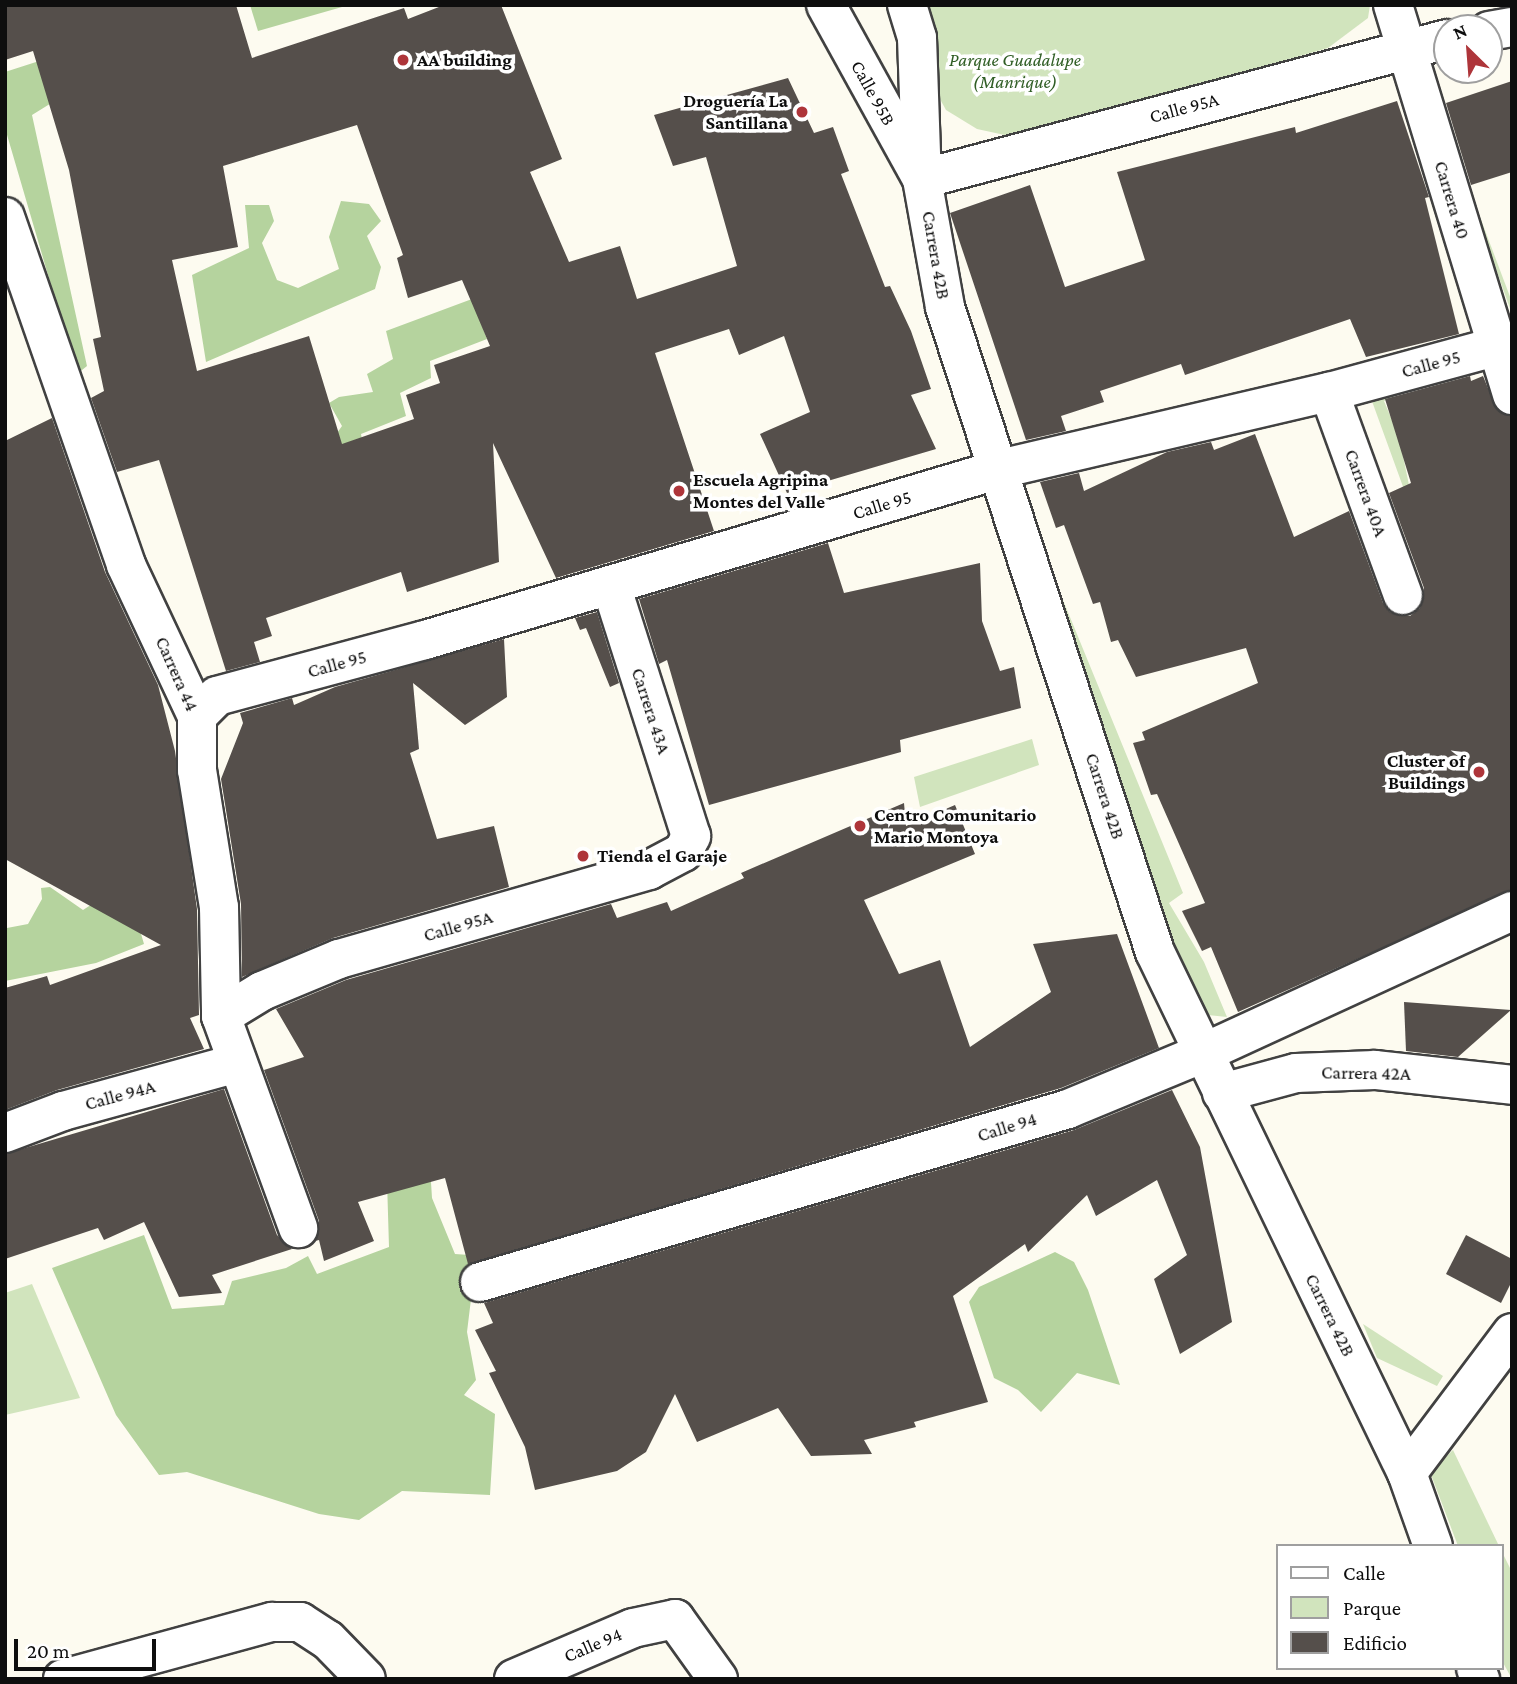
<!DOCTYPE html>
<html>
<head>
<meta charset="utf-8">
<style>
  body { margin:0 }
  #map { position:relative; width:1517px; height:1684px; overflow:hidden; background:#fdfbf0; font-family:"Crimson Pro",serif }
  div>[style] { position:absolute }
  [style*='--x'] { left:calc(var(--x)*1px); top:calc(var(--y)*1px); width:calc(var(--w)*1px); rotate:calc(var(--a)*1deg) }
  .green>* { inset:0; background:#d1e4bd }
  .forest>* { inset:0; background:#b5d39e }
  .building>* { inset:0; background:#554f4b }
  .roads { filter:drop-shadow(2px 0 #414141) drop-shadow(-2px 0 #414141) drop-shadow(0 2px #414141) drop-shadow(0 -2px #414141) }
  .street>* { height:38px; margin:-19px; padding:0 19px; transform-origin:19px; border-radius:19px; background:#fff }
  .dots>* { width:19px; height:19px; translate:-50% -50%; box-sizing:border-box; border:4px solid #fff; border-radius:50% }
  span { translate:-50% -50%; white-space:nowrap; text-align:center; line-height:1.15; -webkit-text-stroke:7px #fff; paint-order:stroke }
  .poi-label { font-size:19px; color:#0e0e0e; font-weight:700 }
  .left { translate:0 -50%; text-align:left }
  .right { translate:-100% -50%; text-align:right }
  .park-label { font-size:19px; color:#305e25; font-style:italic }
  .street-label { font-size:19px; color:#0e0e0e }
  .frame { position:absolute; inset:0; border:7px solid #0e0e0e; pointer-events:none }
  .legend { position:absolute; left:1276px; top:1544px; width:228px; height:126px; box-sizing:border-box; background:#fff; border:2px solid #9f9f9f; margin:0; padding:9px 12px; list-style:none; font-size:21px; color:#0e0e0e }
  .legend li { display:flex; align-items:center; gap:14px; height:35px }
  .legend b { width:35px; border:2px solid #9f9f9f }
  .north { position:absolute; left:1433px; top:14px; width:70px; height:70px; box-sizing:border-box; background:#fff; border:2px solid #9f9f9f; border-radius:50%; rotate:335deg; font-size:19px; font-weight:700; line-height:28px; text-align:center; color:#0e0e0e }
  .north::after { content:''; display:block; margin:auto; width:24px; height:32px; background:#ae353a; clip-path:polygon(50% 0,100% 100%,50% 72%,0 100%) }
  .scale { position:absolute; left:14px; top:1639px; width:142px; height:32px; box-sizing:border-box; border:4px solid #0e0e0e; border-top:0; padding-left:9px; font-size:21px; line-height:24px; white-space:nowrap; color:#0e0e0e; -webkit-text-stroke:5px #fff; paint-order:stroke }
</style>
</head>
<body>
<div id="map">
  <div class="green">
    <i style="clip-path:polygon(905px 5px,1370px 5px,1368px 18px,1328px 48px,1014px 137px,977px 129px,946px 110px,930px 81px)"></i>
    <i style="clip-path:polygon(1425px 71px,1512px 302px,1512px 314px)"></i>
    <i style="clip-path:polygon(1430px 380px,1384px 401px,1399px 437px,1418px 528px,1369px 393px)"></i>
    <i style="clip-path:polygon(1029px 517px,1183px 893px,1169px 903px,1204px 962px,1227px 1017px,1198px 1014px)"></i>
    <i style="clip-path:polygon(1032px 739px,1039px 765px,920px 807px,914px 777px)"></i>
    <i style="clip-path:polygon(32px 1284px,80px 1398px,5px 1415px,5px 1293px)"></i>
    <i style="clip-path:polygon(1363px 1324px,1443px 1376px,1437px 1386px,1377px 1358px)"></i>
    <i style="clip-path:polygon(1453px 1450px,1499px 1546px,1458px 1546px,1430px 1472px)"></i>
    <i style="clip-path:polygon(1501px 1550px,1512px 1572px,1512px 1679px,1501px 1659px)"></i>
  </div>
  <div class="forest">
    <i style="clip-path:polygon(250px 5px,349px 5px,258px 31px)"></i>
    <i style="clip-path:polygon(64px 53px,74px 89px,32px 115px,87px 366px,77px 374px,5px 128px,5px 72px)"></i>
    <i style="clip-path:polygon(341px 201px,369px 204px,381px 221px,367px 236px,381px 267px,375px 289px,206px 362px,192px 275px,249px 248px,245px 205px,269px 205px,274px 221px,262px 243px,277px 280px,298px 288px,339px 269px,329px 237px)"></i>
    <i style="clip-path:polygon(472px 299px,487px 339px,430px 361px,431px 378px,400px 393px,406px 416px,361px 434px,364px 450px,345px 454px,337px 433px,342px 426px,329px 403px,339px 397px,373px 392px,367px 374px,393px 359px,386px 331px)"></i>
    <i style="clip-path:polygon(50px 887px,83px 910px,106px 895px,130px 896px,144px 944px,96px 963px,5px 981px,7px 928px,28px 924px,42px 899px,41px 888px)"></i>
    <i style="clip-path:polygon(426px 1103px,432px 1198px,455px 1254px,498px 1257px,472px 1291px,467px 1332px,476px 1380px,464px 1395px,495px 1414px,490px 1495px,402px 1491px,359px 1520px,319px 1514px,187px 1472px,159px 1475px,116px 1415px,52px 1268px,144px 1235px,172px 1309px,224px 1305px,232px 1281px,286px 1268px,308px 1256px,317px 1274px,389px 1247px,386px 1148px)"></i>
    <i style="clip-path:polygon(1055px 1252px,1074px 1262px,1088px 1290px,1120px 1385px,1077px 1373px,1041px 1412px,1018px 1390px,994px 1378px,969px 1302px,979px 1287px)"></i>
  </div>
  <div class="building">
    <i style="clip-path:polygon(evenodd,5px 5px,236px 5px,252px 58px,404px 8px,408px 19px,444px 5px,501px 5px,562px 159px,530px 172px,569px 262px,620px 246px,637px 299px,737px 266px,706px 157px,673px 166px,654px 115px,788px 78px,814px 133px,833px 127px,849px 171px,841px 174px,885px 287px,890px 286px,911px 331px,931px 389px,911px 395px,936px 449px,787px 493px,760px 434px,810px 412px,784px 336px,739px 355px,729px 329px,655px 353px,714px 531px,556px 578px,493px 443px,499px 562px,407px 592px,401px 572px,266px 618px,272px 636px,254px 642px,260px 662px,226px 671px,159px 460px,117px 472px,91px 398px,104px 391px,93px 339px,101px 337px,69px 170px,33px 51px,5px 60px,5px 5px,357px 125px,403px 255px,397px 258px,408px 298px,462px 280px,490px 346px,434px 365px,440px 383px,406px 395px,414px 419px,342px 444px,309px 336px,197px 371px,172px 260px,238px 247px,223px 166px,357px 125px)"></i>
    <i style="clip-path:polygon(1512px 81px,1512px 172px,1471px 185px,1446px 103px)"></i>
    <i style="clip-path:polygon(1397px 101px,1429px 197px,1425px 198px,1459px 334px,1366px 357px,1350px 319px,1185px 375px,1181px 364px,1100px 391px,1104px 402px,1061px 416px,1066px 431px,1026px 440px,950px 213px,1030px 185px,1065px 287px,1145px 260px,1117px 172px,1295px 127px,1296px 133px)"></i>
    <i style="clip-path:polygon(1470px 376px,1471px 381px,1483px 376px,1497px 410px,1512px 416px,1512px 890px,1238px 1012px,1211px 947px,1202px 951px,1182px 911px,1205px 903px,1157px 794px,1151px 795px,1133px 743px,1145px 740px,1142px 732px,1258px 683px,1246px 648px,1136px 677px,1118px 640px,1111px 642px,1100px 602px,1093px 604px,1064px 525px,1056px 528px,1040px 482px,1079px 473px,1084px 491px,1167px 452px,1211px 442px,1214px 450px,1255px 434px,1294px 537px,1349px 511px,1383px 603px,1390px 612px,1410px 616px,1420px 608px,1424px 588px,1389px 493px,1411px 483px,1385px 399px)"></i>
    <i style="clip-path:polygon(52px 418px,105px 572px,158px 685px,175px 751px,197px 909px,199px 1015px,190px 1018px,204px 1049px,57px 1090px,5px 1110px,5px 988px,47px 976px,50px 985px,161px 945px,5px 859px,5px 441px)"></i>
    <i style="clip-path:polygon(828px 543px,844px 593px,980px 563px,982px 621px,1000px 671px,1014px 667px,1021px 708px,900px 740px,901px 752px,709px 805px,667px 660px,659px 664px,639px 599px)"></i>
    <i style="clip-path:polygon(597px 612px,619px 683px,610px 687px,586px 628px,580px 630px,575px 618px)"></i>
    <i style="clip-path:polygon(504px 639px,507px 697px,465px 725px,413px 683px,419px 749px,410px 753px,437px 839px,494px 826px,509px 887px,333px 938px,242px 977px,241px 904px,221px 779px,243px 723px,240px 713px,292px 698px,294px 705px,335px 687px)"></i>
    <i style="clip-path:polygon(904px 803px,906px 826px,955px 805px,975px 854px,864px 900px,899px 974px,940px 960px,970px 1047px,1051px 992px,1033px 944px,1117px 934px,1159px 1048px,1061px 1088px,468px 1264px,445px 1178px,358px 1202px,374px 1241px,324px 1261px,319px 1240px,315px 1241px,319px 1221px,264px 1070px,304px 1057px,276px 1009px,346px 980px,611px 904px,617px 918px,667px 902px,671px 911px,744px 878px,741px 873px)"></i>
    <i style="clip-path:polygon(1404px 1002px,1511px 1010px,1458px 1057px,1406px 1051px)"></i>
    <i style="clip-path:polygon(224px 1089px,277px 1235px,292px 1249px,212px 1275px,222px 1293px,179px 1297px,144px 1222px,104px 1240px,98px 1228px,5px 1259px,5px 1154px)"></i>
    <i style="clip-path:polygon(1172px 1090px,1200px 1147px,1232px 1322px,1180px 1354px,1154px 1279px,1187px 1255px,1157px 1180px,1096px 1216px,1087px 1195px,1028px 1252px,1025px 1244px,953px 1296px,988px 1402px,914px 1422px,916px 1427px,864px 1440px,872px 1454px,811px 1456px,778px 1408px,697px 1442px,675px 1394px,646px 1452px,617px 1471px,535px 1490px,525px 1447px,489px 1373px,496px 1371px,475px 1330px,493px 1323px,484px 1303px,1074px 1130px)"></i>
    <i style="clip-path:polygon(1466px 1235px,1512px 1259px,1512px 1281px,1501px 1303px,1446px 1274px)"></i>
  </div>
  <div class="roads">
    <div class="street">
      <i style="--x:826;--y:5;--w:199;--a:61.1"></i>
      <i style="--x:922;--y:179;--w:543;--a:-14.93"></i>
      <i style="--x:907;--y:5;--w:34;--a:73"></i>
      <i style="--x:917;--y:38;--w:141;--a:88"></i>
      <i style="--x:922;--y:179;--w:130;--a:79.8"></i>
      <i style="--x:945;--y:307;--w:678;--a:71.97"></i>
      <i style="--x:1155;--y:952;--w:579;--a:64.19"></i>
      <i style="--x:1407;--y:1473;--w:77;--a:70.4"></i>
      <i style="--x:1393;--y:5;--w:408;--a:73"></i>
      <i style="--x:1489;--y:31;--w:23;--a:-10"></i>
      <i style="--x:5;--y:217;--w:368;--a:70.8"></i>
      <i style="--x:126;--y:565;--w:167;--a:64.8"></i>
      <i style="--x:197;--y:716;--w:54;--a:90"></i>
      <i style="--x:197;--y:770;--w:139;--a:80.9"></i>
      <i style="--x:219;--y:907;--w:109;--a:88.9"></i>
      <i style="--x:221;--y:1016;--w:226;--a:70"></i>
      <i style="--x:1329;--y:392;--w:216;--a:70"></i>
      <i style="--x:197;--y:716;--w:28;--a:-45"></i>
      <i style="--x:217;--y:696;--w:215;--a:-15.1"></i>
      <i style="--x:425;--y:640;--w:600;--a:-16.56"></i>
      <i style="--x:1000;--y:469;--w:338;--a:-13.2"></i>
      <i style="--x:1329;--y:392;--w:175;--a:-15.2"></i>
      <i style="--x:221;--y:1016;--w:48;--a:-31.4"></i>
      <i style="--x:262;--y:991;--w:83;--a:-22.6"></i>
      <i style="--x:339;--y:959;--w:323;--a:-16"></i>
      <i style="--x:649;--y:870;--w:38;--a:-28"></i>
      <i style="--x:683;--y:852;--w:18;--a:-63"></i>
      <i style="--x:691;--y:836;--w:263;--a:-107.7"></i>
      <i style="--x:1222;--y:1093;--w:77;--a:-15.1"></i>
      <i style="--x:1296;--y:1073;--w:79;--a:-2.2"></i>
      <i style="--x:1375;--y:1070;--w:138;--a:6.2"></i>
      <i style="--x:5;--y:1133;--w:62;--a:-20.8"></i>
      <i style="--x:63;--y:1111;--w:180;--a:-15.4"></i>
      <i style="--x:480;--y:1282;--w:613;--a:-16.39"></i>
      <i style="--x:1068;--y:1109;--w:144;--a:-22.5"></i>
      <i style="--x:1201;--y:1054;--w:342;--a:-24.7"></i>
      <i style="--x:1407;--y:1473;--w:175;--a:-53.1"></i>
      <i style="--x:1476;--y:1668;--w:12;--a:70"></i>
      <i style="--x:63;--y:1679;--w:217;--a:-15.3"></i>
      <i style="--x:272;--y:1622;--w:28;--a:0"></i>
      <i style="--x:300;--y:1622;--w:33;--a:33"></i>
      <i style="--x:328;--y:1640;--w:54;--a:45.7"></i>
      <i style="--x:514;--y:1679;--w:129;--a:-23.2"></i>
      <i style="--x:633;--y:1628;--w:43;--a:-12.1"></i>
      <i style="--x:675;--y:1619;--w:74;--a:54.4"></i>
    </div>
  </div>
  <div class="dots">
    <i style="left:403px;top:60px;background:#ae353a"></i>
    <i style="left:802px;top:112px;background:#ae353a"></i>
    <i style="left:679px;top:491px;background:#ae353a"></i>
    <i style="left:1479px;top:772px;background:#ae353a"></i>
    <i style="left:860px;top:826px;background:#ae353a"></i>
    <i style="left:583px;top:856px;background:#ae353a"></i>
  </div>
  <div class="poi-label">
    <span class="left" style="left:417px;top:60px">AA building</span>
    <span class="right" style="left:788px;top:112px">Droguería La<br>Santillana</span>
    <span class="left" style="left:693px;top:491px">Escuela Agripina<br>Montes del Valle</span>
    <span class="right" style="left:1465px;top:772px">Cluster of<br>Buildings</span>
    <span class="left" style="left:874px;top:826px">Centro Comunitario<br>Mario Montoya</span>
    <span class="left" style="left:597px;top:856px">Tienda el Garaje</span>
  </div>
  <div class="park-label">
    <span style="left:1015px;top:71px">Parque Guadalupe<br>(Manrique)</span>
  </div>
  <div class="street-label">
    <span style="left:873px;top:93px;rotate:61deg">Calle 95B</span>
    <span style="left:1184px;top:108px;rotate:-15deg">Calle 95A</span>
    <span style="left:1452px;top:200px;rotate:73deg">Carrera 40</span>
    <span style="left:936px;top:255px;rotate:80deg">Carrera 42B</span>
    <span style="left:1431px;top:364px;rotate:-15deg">Calle 95</span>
    <span style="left:1366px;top:493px;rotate:70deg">Carrera 40A</span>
    <span style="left:882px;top:505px;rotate:-17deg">Calle 95</span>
    <span style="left:337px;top:664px;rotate:-15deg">Calle 95</span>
    <span style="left:177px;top:674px;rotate:66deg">Carrera 44</span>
    <span style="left:651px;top:711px;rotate:72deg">Carrera 43A</span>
    <span style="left:1105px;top:796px;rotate:72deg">Carrera 42B</span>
    <span style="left:458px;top:926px;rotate:-16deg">Calle 95A</span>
    <span style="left:1366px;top:1073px;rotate:1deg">Carrera 42A</span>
    <span style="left:120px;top:1095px;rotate:-15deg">Calle 94A</span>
    <span style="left:1007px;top:1127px;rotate:-17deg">Calle 94</span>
    <span style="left:1330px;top:1315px;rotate:64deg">Carrera 42B</span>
    <span style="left:593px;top:1645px;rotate:-23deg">Calle 94</span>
  </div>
  <div class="frame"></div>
  <ul class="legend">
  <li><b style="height:9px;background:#fff"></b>Calle</li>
  <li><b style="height:19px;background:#d1e4bd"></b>Parque</li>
  <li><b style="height:19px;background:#554f4b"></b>Edificio</li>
  </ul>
  <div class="north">N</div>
  <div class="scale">20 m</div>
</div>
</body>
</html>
